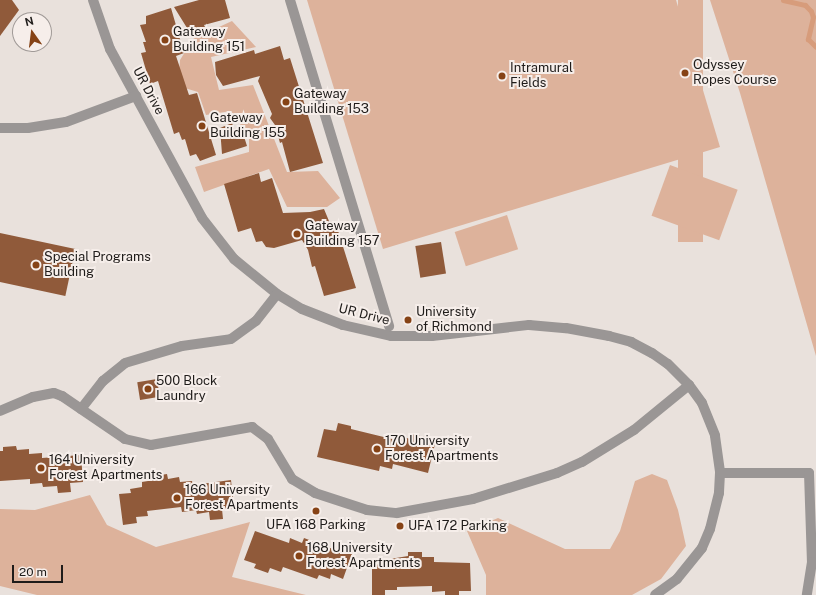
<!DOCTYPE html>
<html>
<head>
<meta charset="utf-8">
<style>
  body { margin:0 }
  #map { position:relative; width:816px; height:595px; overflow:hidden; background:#e9e1dc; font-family:"Public Sans",sans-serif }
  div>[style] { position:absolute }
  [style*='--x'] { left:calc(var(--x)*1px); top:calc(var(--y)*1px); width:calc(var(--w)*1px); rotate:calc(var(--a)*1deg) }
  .green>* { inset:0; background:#ddb29b; transform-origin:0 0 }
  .stream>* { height:5px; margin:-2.5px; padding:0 2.5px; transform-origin:2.5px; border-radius:2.5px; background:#d79c7b }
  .building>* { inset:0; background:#905a3a; transform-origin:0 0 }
  .minor>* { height:10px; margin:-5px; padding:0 5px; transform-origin:5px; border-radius:5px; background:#9a9695 }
  .dots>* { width:11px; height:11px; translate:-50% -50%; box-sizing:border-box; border:2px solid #f6eeea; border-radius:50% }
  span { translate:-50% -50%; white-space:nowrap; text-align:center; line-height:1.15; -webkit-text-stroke:4px #f6eeea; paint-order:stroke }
  .poi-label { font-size:13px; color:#1f1c1a }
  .left { translate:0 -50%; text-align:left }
  .street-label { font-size:13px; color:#1f1c1a }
  .north { position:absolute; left:12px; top:12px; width:40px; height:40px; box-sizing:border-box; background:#f6eeea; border:1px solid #a09a97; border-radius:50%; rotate:346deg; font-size:11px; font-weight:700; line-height:16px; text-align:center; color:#1f1c1a }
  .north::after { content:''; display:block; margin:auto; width:14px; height:18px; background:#864316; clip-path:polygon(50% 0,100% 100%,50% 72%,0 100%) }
  .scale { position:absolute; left:12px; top:565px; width:51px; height:18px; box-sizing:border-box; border:2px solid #1f1c1a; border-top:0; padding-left:5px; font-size:12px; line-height:14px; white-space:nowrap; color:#1f1c1a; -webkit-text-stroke:3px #f6eeea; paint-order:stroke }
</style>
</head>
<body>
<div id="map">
  <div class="green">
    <i style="clip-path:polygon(307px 0,676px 0,720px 147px,383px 249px)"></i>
    <i style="left:678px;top:0;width:25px;height:242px"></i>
    <i style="clip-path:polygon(710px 0,816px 0,816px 356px,740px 93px)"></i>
    <i style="clip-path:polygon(232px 21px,256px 47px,211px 57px,219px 90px,253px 85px,287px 172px,318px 171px,340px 198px,327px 207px,287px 207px,269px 169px,204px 192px,195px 167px,249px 152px,249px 137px,231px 111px,206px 115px,198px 92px,178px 86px,180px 60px,193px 39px)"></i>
    <i style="left:670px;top:165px;width:72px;height:54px;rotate:20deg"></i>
    <i style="left:507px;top:215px;width:36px;height:55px;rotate:72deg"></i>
    <i style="clip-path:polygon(652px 474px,667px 480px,678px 510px,686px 546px,661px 579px,632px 595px,486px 595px,486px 575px,467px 531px,498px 518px,565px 549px,610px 549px,620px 531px,635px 481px)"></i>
    <i style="clip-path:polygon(90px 495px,107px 525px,156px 547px,250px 522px,232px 577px,306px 595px,37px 595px,0 586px,0 509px,35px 510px)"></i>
  </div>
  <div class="stream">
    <i style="--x:783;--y:0;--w:23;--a:13"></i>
    <i style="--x:805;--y:5;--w:8;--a:45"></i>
    <i style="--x:811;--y:11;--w:6;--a:72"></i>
    <i style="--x:813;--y:17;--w:23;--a:103"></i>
    <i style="--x:808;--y:39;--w:11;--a:45"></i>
  </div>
  <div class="building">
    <i style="clip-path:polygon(0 0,12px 0,19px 10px,0 36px)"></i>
    <i style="clip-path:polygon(199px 0,225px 0,230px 18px,204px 25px,207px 31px,192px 36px,174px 7px)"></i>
    <i style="clip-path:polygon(171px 8px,184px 53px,176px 56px,189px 95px,197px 93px,216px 155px,200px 161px,196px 154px,190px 156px,185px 139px,182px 140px,179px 132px,174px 134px,158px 81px,150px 84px,141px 53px,146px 52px,143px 42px,146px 42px,140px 25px,146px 24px,146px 16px)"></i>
    <i style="clip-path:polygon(280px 46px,284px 60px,290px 58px,323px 163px,290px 172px,282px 142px,280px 143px,275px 125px,270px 118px,272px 114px,258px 81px,260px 76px,223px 86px,216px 75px,215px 62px,254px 50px,255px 54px)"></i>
    <i style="clip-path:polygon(232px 123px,234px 129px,241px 127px,247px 146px,222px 154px,220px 128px)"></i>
    <i style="clip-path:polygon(259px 173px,261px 182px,272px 178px,283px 213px,310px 212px,324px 209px,329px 221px,335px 221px,356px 288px,324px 296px,315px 266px,312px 267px,308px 250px,302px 240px,274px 248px,266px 247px,262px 241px,256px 242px,251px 228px,238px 232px,224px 184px)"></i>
    <i style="left:0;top:233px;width:77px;height:48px;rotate:12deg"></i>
    <i style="left:441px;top:242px;width:32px;height:26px;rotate:81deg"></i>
    <i style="left:157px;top:379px;width:18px;height:20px;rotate:81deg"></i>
    <i style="clip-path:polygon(338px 423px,351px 426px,351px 429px,396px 440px,397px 435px,410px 439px,411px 434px,425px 437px,424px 441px,435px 444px,428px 473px,393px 464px,392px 469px,380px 466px,379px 471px,317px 457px,324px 429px,336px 431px)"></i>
    <i style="clip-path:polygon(16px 446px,17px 450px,29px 449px,29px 454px,42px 453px,42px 458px,81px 455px,83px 482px,70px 483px,71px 492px,58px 493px,57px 486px,43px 487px,42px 483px,30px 484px,30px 479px,0 481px,0 451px,3px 451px,3px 447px)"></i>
    <i style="clip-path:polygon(167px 474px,168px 479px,179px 477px,180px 482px,192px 481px,193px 485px,231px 480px,234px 508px,222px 509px,223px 519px,210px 520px,209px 512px,197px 514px,196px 510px,182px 512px,181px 507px,147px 511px,148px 516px,136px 517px,137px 523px,123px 525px,119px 494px,131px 493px,130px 489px,142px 487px,142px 482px,154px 480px,154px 476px)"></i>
    <i style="clip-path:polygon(255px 531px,289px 543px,290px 538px,302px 543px,304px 538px,338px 551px,340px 546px,353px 551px,343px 579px,331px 574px,330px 579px,319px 575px,317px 579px,283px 567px,281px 572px,270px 568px,268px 573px,254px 568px,256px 564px,244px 560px)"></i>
    <i style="clip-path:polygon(408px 552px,422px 552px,422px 557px,434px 557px,434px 562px,470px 563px,471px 591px,459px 591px,459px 595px,445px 595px,445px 591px,432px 592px,432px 586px,397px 587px,397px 590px,385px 590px,385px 595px,372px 595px,372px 565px,384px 564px,384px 560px,408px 556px)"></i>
  </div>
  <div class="minor">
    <i style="--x:93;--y:0;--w:52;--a:70.9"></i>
    <i style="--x:110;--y:49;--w:192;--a:61.4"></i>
    <i style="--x:202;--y:218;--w:52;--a:52"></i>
    <i style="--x:234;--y:259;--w:55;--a:39.1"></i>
    <i style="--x:277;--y:294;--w:29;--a:31"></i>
    <i style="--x:302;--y:309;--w:44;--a:21.3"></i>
    <i style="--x:343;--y:325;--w:49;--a:12.9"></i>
    <i style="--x:391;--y:336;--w:41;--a:0"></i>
    <i style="--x:432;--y:336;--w:98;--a:-6.5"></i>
    <i style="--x:529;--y:325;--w:37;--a:5"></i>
    <i style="--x:566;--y:328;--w:44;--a:10.5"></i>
    <i style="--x:609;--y:336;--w:23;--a:15"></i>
    <i style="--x:631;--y:342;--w:24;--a:28"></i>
    <i style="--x:652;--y:353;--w:19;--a:35"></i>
    <i style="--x:668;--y:364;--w:30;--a:45"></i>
    <i style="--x:689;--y:385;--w:22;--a:54"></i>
    <i style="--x:702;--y:403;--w:35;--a:68"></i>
    <i style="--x:715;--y:436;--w:37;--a:82"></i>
    <i style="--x:720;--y:473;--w:20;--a:93"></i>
    <i style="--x:719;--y:493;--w:37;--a:104"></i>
    <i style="--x:710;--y:529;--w:21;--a:113"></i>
    <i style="--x:702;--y:548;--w:40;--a:129"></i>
    <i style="--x:677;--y:579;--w:27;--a:144"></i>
    <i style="--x:290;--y:0;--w:341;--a:73.1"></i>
    <i style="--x:0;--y:128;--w:28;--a:0"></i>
    <i style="--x:28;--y:128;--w:38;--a:-9"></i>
    <i style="--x:66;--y:122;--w:75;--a:-20.4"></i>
    <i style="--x:81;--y:409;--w:36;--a:-52"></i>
    <i style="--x:103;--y:381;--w:28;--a:-39"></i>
    <i style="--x:125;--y:363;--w:59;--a:-16.6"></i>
    <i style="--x:182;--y:346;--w:49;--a:-8.1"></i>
    <i style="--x:231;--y:339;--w:31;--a:-36"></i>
    <i style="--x:256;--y:321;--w:34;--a:-52"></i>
    <i style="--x:0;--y:411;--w:36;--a:-23"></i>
    <i style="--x:33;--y:397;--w:21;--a:-11"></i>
    <i style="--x:54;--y:393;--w:9;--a:21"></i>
    <i style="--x:62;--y:396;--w:76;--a:34.3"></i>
    <i style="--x:125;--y:439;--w:27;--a:13"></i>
    <i style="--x:151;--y:445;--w:103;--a:-10.1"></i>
    <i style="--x:252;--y:427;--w:20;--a:37"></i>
    <i style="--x:268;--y:439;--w:47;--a:59"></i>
    <i style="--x:292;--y:479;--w:27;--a:31"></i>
    <i style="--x:315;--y:493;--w:55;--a:18.1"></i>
    <i style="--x:367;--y:510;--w:30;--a:6"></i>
    <i style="--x:397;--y:513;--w:77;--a:-10.4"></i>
    <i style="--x:473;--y:499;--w:88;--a:-17.2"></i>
    <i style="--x:557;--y:473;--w:27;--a:-24"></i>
    <i style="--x:582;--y:462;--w:61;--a:-31.6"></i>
    <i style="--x:634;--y:430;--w:71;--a:-39.3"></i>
    <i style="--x:720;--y:473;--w:89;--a:0"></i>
    <i style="--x:809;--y:473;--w:89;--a:88.1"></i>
    <i style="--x:812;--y:562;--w:33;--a:99"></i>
  </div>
  <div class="dots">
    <i style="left:165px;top:40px;background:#864316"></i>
    <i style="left:685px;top:73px;background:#864316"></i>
    <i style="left:502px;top:76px;background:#864316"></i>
    <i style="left:286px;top:102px;background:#864316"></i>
    <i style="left:202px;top:126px;background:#864316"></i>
    <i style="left:297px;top:234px;background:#864316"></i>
    <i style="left:36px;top:265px;background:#864316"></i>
    <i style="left:408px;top:320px;background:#864316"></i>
    <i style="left:148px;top:389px;background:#864316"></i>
    <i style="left:377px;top:449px;background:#864316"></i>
    <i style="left:41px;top:468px;background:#864316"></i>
    <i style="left:177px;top:498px;background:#864316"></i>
    <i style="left:316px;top:511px;background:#864316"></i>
    <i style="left:400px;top:526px;background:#864316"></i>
    <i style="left:299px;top:556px;background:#864316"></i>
  </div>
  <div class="poi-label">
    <span class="left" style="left:173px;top:40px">Gateway<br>Building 151</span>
    <span class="left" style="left:693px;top:73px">Odyssey<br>Ropes Course</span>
    <span class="left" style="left:510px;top:76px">Intramural<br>Fields</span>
    <span class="left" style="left:294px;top:102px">Gateway<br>Building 153</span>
    <span class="left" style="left:210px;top:126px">Gateway<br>Building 155</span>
    <span class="left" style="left:305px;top:234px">Gateway<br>Building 157</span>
    <span class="left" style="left:44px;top:265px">Special Programs<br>Building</span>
    <span class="left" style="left:416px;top:320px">University<br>of Richmond</span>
    <span class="left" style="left:156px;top:389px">500 Block<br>Laundry</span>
    <span class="left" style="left:385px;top:449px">170 University<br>Forest Apartments</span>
    <span class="left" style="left:49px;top:468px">164 University<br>Forest Apartments</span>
    <span class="left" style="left:185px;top:498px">166 University<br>Forest Apartments</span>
    <span style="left:316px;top:525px">UFA 168 Parking</span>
    <span class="left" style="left:408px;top:526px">UFA 172 Parking</span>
    <span class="left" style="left:307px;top:556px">168 University<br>Forest Apartments</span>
  </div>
  <div class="street-label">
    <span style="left:148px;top:91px;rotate:62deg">UR Drive</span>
    <span style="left:364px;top:315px;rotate:14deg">UR Drive</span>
  </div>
  <div class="north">N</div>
  <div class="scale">20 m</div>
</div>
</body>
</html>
